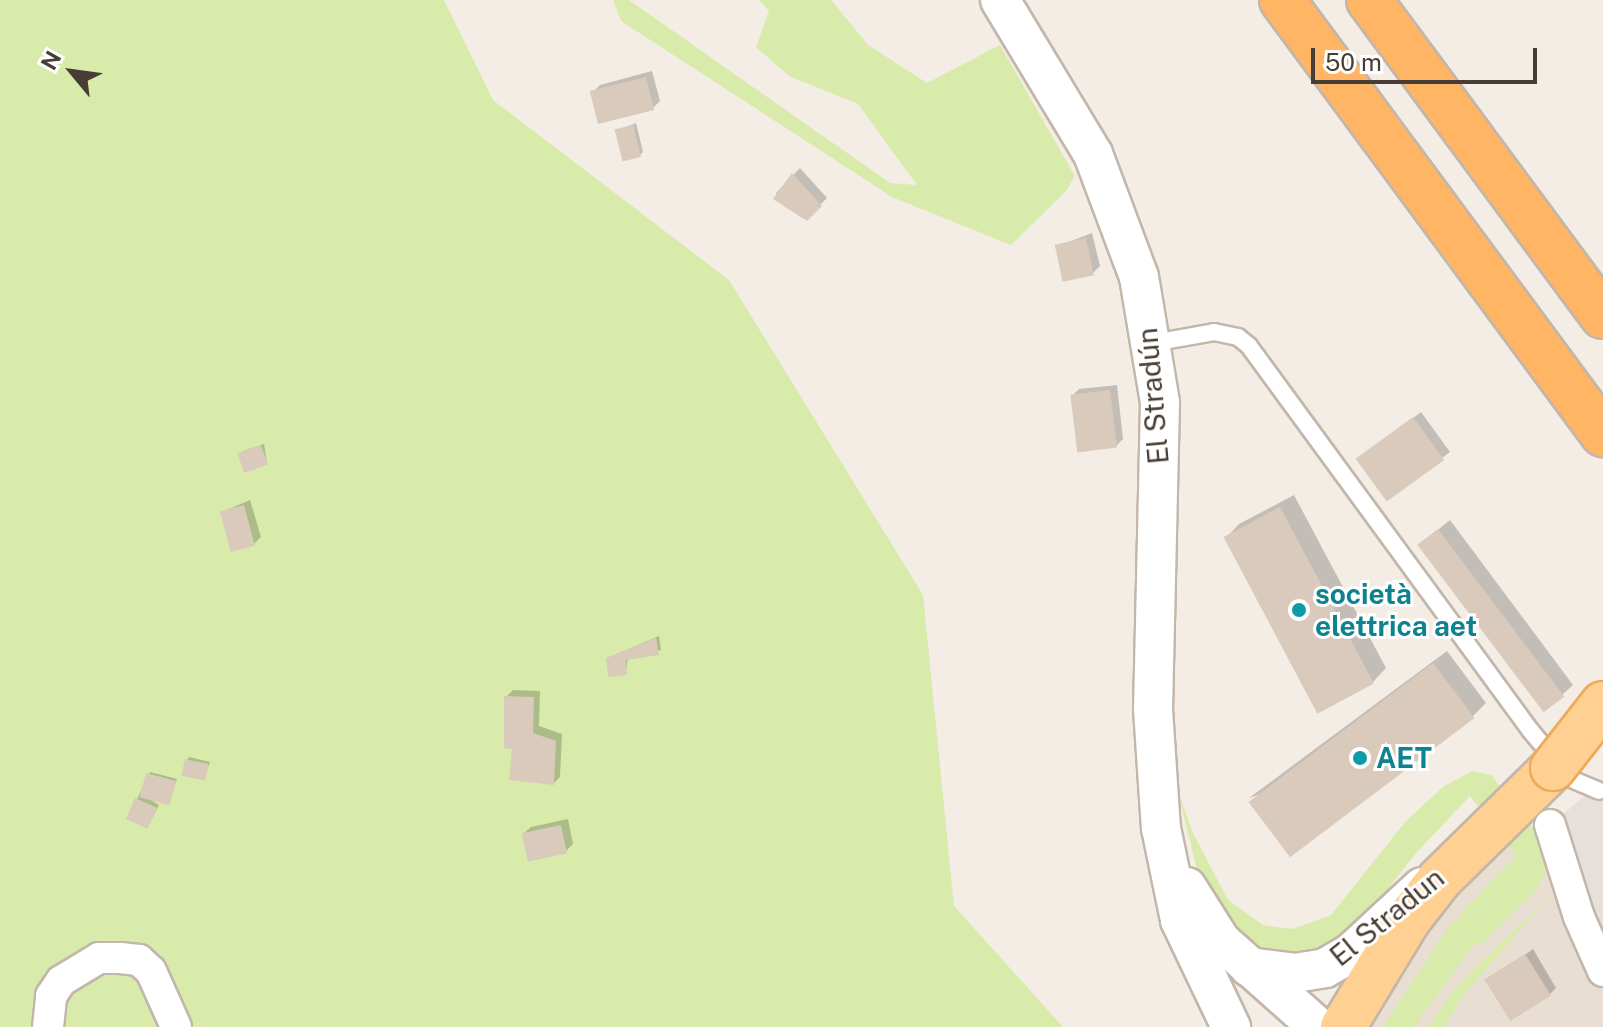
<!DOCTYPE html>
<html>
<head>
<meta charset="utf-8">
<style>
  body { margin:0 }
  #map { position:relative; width:1603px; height:1027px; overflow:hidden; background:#f4ede5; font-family:"Public Sans",sans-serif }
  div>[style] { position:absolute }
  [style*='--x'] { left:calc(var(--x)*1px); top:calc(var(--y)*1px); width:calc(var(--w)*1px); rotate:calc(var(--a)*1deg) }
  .residential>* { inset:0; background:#e8ded2 }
  .industrial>* { inset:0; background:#e6dfda }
  .green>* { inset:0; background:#d8ebaa }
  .shadow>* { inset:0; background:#0003 }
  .building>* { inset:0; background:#d9cabc; transform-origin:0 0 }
  .roads { filter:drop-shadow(2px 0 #c3b6aa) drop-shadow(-2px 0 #c3b6aa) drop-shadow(0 2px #c3b6aa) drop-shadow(0 -2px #c3b6aa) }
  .service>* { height:16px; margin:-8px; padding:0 8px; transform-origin:8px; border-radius:8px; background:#fff }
  .minor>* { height:30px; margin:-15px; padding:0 15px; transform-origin:15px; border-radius:15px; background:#fff }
  .tertiary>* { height:38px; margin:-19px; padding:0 19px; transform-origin:19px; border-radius:19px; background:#fff }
  .primary>* { height:44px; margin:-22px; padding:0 22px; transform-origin:22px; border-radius:22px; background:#ffd092 }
  .motorway>* { height:44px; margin:-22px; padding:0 22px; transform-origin:22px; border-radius:22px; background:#ffb564 }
  .bridges { filter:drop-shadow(2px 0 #edab5a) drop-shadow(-2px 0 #edab5a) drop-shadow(0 2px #edab5a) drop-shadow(0 -2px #edab5a) }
  .primary-bridge>* { height:44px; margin:-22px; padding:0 22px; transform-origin:22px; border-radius:22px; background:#ffd092 }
  .dots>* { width:22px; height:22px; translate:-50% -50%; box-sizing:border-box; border:4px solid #fff; border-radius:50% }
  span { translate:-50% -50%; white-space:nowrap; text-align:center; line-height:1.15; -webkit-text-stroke:6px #fff; paint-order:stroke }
  .street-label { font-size:28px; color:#473d34 }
  .culture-label { font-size:28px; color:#0d838f; font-weight:700 }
  .left { translate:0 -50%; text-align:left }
  .north { position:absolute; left:32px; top:32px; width:80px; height:80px; -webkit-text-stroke:6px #fff; paint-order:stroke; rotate:299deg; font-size:22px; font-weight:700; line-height:32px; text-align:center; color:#473d34 }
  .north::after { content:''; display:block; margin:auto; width:28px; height:36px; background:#473d34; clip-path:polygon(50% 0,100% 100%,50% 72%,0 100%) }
  .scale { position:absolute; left:1311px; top:48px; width:226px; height:36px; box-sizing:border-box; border:4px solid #473d34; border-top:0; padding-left:10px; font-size:24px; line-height:28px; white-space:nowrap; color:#473d34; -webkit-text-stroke:6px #fff; paint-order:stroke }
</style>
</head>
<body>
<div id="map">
  <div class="residential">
    <i style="clip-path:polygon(1550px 825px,1603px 971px,1603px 1027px,1343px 1027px,1490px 828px)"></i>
  </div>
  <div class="industrial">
    <i style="clip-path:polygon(1603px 781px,1603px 971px,1550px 825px)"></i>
  </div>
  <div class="green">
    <i style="clip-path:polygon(0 0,444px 0,493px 100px,729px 280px,923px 595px,954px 906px,1063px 1027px,0 1027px)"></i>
    <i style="clip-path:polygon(613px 0,629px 0,890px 183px,917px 185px,858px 104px,789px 76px,756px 47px,769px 11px,759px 0,831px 0,868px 45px,927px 83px,1000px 45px,1075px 176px,1066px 191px,1011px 245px,892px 197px,621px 21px)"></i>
    <i style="clip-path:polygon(1473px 771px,1491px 775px,1538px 834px,1547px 870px,1533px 894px,1480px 945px,1474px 944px,1414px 1027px,1383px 1027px,1447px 929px,1516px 855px,1470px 796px,1416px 853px,1351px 936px,1298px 956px,1243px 942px,1199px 878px,1177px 788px,1192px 831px,1228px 900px,1263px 925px,1293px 929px,1331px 915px,1406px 821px,1444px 786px)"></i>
    <i style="clip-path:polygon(1549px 897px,1464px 994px,1444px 1027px,1428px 1027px,1456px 987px)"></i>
  </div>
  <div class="shadow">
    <i style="clip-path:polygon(652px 71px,660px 101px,653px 108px,593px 92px,600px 85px)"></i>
    <i style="clip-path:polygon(636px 123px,643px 152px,640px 155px,618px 130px)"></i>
    <i style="clip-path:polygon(800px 168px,827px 198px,807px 218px,785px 207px,776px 193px)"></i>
    <i style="clip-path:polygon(1092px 233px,1100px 266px,1093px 273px,1058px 246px)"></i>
    <i style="clip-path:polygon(1117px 385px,1123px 439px,1116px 446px,1072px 396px,1079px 389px)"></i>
    <i style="clip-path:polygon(1421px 412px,1450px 452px,1388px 499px,1366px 453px)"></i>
    <i style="clip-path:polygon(264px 444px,267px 463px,240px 454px,243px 451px)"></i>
    <i style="clip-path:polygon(1294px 495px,1386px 668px,1373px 682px,1226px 538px,1239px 524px)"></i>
    <i style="clip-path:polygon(250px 500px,261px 537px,254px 544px,222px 512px)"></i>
    <i style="clip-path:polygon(1450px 520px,1573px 685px,1562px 695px,1419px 545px)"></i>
    <i style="clip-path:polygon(659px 636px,661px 650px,628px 657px,626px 673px,608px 658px)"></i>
    <i style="clip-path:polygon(1447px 651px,1486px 703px,1472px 717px,1249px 798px)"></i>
    <i style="clip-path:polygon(513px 690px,540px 691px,539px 726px,562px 734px,560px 777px,554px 783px,515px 747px,506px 697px)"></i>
    <i style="clip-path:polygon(189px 757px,210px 762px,204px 779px,187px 760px)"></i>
    <i style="clip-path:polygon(150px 772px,177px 779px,169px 803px,146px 797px,159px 805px,148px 826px,137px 799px)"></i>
    <i style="clip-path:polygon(568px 819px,573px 844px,566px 851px,524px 833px,531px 827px)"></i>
    <i style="clip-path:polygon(1533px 949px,1556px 988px,1549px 995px,1488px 982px)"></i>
  </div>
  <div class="building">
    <i style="left:646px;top:77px;width:34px;height:58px;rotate:76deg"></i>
    <i style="left:633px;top:125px;width:33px;height:19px;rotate:76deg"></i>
    <i style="clip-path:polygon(792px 173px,822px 206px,807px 221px,773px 199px)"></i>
    <i style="left:1086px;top:238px;width:38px;height:32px;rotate:78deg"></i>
    <i style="left:1110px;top:390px;width:58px;height:40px;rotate:83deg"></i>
    <i style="left:1413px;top:417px;width:53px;height:71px;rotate:54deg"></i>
    <i style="left:261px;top:445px;width:21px;height:25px;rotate:71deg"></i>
    <i style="left:244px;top:505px;width:42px;height:25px;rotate:75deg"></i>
    <i style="left:1280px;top:507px;width:200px;height:64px;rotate:62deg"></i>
    <i style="left:1438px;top:529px;width:210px;height:26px;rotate:53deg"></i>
    <i style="clip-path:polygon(656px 638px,659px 655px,626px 660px,627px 675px,608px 677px,606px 658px)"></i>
    <i style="left:1433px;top:663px;width:69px;height:231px;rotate:53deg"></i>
    <i style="clip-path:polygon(504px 696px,534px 697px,533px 733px,556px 741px,554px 785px,509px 780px,512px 749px,504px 748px)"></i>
    <i style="left:185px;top:759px;width:24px;height:17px;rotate:12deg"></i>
    <i style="left:146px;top:773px;width:31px;height:25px;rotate:15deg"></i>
    <i style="left:135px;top:798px;width:24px;height:23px;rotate:24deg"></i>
    <i style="left:561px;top:825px;width:29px;height:40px;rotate:78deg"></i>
    <i style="left:1525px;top:954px;width:49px;height:48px;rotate:58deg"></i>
  </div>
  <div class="roads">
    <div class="service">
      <i style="--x:1153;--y:343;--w:62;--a:-10.2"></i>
      <i style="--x:1214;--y:332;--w:25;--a:12"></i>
      <i style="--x:1238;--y:337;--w:14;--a:39"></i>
      <i style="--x:1249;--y:346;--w:476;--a:53.8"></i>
      <i style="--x:1530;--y:730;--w:64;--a:50.1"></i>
      <i style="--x:1571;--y:779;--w:30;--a:23"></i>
    </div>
    <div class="minor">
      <i style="--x:1550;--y:825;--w:96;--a:72.5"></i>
      <i style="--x:1579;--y:917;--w:59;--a:66"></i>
      <i style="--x:48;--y:1027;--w:31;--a:-84"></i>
      <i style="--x:51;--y:996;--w:18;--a:-56"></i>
      <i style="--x:61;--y:981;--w:44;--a:-31.2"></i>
      <i style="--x:99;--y:958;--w:21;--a:0"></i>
      <i style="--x:120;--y:958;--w:19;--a:6"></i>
      <i style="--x:139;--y:960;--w:16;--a:43"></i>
      <i style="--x:151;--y:971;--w:61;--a:65.9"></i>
    </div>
    <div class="tertiary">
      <i style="--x:1000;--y:0;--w:180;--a:58.9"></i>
      <i style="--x:1093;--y:154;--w:131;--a:69.5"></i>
      <i style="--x:1139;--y:277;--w:128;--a:80.5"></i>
      <i style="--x:1160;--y:403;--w:306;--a:91.3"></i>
      <i style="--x:1153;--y:709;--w:119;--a:86.2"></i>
      <i style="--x:1161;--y:828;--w:94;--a:78.3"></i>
      <i style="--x:1180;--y:920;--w:119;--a:64.5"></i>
      <i style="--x:1187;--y:887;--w:64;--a:57.8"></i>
      <i style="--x:1221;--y:941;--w:130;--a:41.6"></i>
      <i style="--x:1249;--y:967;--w:46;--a:7.4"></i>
      <i style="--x:1295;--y:973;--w:30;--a:-9"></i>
      <i style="--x:1325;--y:968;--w:30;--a:-30"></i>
      <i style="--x:1351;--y:953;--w:97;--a:-42.9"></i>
    </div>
    <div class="primary">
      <i style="--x:1343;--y:1027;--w:125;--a:-58.7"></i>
      <i style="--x:1408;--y:920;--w:52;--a:-52"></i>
      <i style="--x:1440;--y:879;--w:158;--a:-44.5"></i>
    </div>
    <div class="motorway">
      <i style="--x:1282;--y:0;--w:540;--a:53.51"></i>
      <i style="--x:1369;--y:0;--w:393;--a:53.5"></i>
    </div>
  </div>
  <div class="bridges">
    <div class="primary-bridge">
      <i style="--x:1553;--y:768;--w:81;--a:-52"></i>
    </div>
  </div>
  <div class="dots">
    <i style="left:1299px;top:610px;background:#0f9aa8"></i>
    <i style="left:1360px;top:758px;background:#0f9aa8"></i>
  </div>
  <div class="street-label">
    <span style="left:1153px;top:396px;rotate:-95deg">El Stradún</span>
    <span style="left:1387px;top:917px;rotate:-39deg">El Stradun</span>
  </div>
  <div class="culture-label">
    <span class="left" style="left:1315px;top:610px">società<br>elettrica aet</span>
    <span class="left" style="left:1376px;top:758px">AET</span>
  </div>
  <div class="north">N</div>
  <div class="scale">50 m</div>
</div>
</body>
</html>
